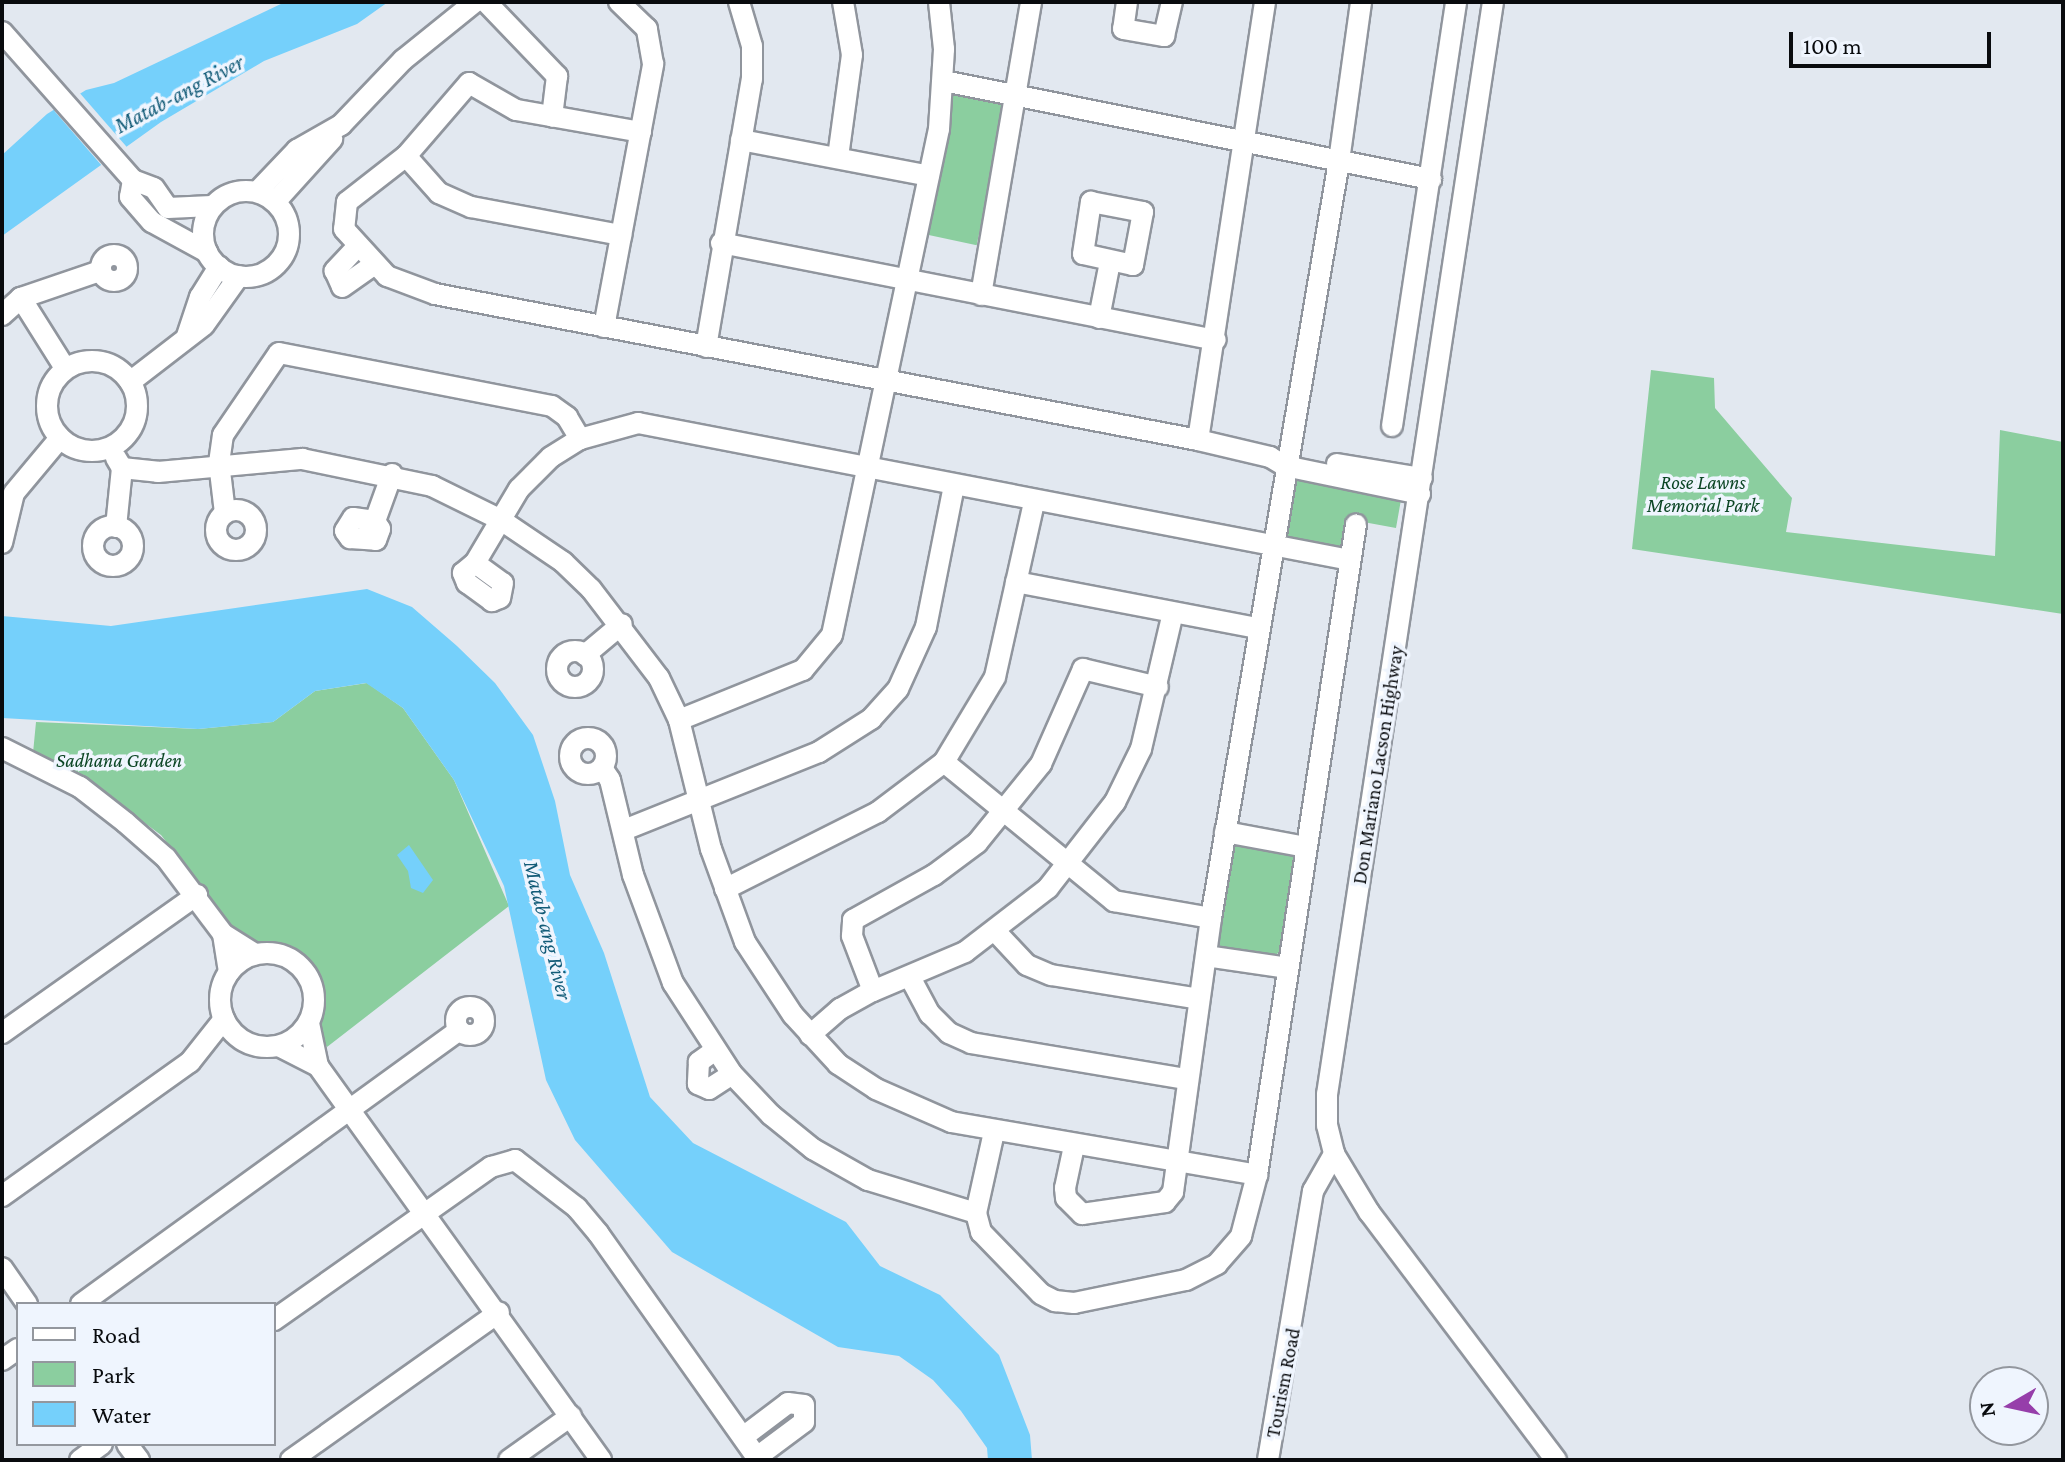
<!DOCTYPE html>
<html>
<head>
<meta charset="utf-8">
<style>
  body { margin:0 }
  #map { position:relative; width:2065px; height:1462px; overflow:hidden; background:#e2e8f0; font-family:"Crimson Pro",serif }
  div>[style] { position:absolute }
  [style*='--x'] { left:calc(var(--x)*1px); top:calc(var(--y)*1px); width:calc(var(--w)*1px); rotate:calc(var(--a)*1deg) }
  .green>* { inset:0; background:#8bce9f; transform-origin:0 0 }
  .water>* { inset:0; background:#75d0fb }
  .pier>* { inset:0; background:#e2e8f0; transform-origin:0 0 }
  .roads { filter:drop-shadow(2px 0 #90959d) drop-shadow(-2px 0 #90959d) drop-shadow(0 2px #90959d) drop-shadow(0 -2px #90959d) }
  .minor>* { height:20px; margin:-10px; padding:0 10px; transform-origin:10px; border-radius:10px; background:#fff }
  .minor>.ring { margin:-10px; padding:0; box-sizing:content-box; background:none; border:20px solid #fff; border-radius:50% }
  span { translate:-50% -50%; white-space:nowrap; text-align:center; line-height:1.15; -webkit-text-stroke:7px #eff5fe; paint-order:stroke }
  .park-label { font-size:20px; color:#0c4625; font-style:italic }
  .street-label { font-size:20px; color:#090b0e }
  .water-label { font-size:22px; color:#135c78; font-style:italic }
  .frame { position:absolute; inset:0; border:4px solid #090b0e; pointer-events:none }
  .legend { position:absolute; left:16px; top:1302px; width:260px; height:144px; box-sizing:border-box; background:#eff5fe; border:2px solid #93979e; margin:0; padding:10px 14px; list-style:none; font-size:24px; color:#090b0e }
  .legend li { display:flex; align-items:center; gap:16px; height:40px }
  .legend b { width:40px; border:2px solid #93979e }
  .north { position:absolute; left:1969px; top:1366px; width:80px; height:80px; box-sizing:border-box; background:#eff5fe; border:2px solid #93979e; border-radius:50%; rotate:261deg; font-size:22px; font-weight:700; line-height:32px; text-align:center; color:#090b0e }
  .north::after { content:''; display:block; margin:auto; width:28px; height:36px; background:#963eaa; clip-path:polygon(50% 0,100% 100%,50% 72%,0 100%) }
  .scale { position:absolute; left:1789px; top:32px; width:202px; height:36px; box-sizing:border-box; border:4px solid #090b0e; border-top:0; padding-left:10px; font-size:24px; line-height:28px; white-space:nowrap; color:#090b0e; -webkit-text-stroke:6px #eff5fe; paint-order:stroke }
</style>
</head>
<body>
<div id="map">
  <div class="green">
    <i style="left:953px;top:92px;width:55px;height:145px;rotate:12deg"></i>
    <i style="clip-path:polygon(1651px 370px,1714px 378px,1715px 408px,1792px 498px,1786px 532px,1995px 556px,2000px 430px,2063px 442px,2063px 614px,1632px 549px)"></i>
    <i style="clip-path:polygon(1292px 475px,1402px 494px,1396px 528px,1347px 519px,1342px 548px,1282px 537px)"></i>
    <i style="clip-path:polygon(367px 683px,403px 708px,454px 780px,509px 906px,327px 1047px,314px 1028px,322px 1001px,320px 981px,309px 961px,294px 949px,274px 944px,248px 946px,161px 835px,85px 779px,33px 753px,36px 722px,198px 729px,273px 722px,315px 691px)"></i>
    <i style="clip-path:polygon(1240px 841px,1289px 850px,1296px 857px,1282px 951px,1273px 956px,1223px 949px,1216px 941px,1233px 847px)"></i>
  </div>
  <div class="water">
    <i style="clip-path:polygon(285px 2px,388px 2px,357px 24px,264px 61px,161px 122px,2px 236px,2px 155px,47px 114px,86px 90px,114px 83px)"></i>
    <i style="clip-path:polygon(367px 589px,412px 607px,457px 646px,495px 683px,533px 735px,555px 801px,570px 875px,604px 953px,650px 1097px,693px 1143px,846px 1222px,880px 1266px,940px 1295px,999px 1355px,1030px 1435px,1032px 1460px,988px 1460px,987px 1448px,961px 1411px,933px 1380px,899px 1356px,838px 1347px,672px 1252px,575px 1140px,546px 1080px,504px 886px,454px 780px,403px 708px,366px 683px,315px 691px,273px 722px,198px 729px,2px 718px,2px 616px,111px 626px)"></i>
    <i style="clip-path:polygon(409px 845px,433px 880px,423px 893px,411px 888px,408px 871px,397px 855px)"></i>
  </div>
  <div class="pier">
    <i style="left:78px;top:91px;width:78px;height:31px;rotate:49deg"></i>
  </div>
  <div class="roads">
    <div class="minor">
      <i style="--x:486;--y:2;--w:103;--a:46.2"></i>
      <i style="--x:557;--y:76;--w:41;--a:97"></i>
      <i style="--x:1127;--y:2;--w:27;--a:98"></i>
      <i style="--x:1123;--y:29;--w:42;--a:9.7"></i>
      <i style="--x:1164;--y:36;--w:35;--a:-77"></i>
      <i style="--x:1493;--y:2;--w:1105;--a:98.64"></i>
      <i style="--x:1327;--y:1094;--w:31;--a:90"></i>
      <i style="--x:1327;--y:1125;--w:30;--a:76"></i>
      <i style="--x:1334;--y:1154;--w:68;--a:58.9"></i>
      <i style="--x:1369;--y:1212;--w:311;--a:53"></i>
      <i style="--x:2;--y:32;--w:198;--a:48.5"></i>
      <i style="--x:133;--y:180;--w:22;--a:21"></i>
      <i style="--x:154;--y:188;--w:24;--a:55"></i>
      <i style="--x:168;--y:208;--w:44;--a:-2.6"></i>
      <i style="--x:944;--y:81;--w:497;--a:11.4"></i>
      <i style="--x:641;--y:132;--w:127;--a:-170"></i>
      <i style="--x:516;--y:110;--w:54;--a:-150.1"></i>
      <i style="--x:469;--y:83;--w:96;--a:130.8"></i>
      <i style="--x:406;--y:156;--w:75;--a:142.1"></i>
      <i style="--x:347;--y:202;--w:27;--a:96"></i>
      <i style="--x:344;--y:229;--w:64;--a:47.5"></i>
      <i style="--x:387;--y:276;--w:51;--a:20.6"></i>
      <i style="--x:435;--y:294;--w:777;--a:10.83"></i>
      <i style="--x:1198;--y:440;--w:74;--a:13.3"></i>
      <i style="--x:1270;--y:457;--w:17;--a:31"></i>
      <i style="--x:1285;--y:466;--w:138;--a:11.7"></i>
      <i style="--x:741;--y:140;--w:191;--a:10.8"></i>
      <i style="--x:406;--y:156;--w:50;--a:48.3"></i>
      <i style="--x:439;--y:193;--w:35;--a:24"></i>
      <i style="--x:471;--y:207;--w:153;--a:10.6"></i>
      <i style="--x:838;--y:157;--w:103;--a:-82.2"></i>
      <i style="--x:852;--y:55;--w:54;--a:-99.6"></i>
      <i style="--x:133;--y:180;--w:17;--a:100"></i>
      <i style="--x:130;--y:197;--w:33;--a:49"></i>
      <i style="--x:152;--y:222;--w:63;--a:28.6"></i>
      <i class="ring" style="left:203px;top:191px;width:66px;height:66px"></i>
      <i style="--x:258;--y:191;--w:57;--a:-46.4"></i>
      <i style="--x:297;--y:150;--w:51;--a:-29.6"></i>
      <i style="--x:341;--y:125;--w:90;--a:-46.4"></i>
      <i style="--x:403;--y:60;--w:92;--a:-38.9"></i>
      <i style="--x:276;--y:201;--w:84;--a:-47.9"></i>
      <i style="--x:1091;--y:202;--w:53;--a:10.9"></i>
      <i style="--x:1143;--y:212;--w:54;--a:100.7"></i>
      <i style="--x:1133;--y:265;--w:51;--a:-167.6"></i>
      <i style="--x:1083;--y:254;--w:53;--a:-81.3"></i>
      <i style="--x:721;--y:243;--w:504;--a:11.09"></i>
      <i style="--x:357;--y:247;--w:33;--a:133"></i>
      <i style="--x:335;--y:271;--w:17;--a:66"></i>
      <i style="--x:342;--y:287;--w:39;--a:-35"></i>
      <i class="ring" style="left:101px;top:255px;width:6px;height:6px"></i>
      <i style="--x:981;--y:295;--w:297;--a:-80.3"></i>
      <i style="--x:2;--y:315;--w:25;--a:-42"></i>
      <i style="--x:1099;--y:318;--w:57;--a:-78.9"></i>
      <i style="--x:604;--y:327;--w:268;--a:-79.4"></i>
      <i style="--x:653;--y:64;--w:36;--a:-100"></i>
      <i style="--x:647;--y:29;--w:39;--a:-136"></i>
      <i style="--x:187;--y:336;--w:41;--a:-71.6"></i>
      <i style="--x:200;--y:297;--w:36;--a:-58"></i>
      <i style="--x:706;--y:347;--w:272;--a:-80.3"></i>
      <i style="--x:752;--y:79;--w:33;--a:-90"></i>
      <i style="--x:752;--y:46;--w:46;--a:-106.5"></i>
      <i class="ring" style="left:47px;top:361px;width:70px;height:70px"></i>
      <i style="--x:65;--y:368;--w:83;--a:-122.2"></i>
      <i style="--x:21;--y:298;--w:83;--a:-18.9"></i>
      <i style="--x:130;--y:382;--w:93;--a:-37.6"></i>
      <i style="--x:204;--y:325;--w:60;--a:-54.5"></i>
      <i style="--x:1392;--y:426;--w:429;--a:-81.4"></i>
      <i style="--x:1198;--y:440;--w:443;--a:-81.3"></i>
      <i style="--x:1337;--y:464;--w:86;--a:9.4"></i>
      <i style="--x:122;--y:468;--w:36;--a:6"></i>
      <i style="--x:158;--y:472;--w:145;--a:-5.2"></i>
      <i style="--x:302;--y:459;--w:133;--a:11.7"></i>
      <i style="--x:432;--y:486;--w:77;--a:26.2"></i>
      <i style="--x:501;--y:520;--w:75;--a:34.1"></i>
      <i style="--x:563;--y:562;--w:39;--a:44"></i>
      <i style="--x:591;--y:589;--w:112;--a:52.6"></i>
      <i style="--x:659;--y:678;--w:47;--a:64.5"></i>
      <i style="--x:679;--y:720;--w:133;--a:76.1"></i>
      <i style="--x:711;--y:849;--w:99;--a:69.9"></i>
      <i style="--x:745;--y:942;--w:87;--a:56.7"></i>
      <i style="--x:793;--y:1015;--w:67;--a:47.4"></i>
      <i style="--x:838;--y:1064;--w:45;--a:33.3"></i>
      <i style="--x:876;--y:1089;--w:82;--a:23.7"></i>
      <i style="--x:951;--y:1122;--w:311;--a:9.8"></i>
      <i class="ring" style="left:216px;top:510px;width:20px;height:20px"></i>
      <i style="--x:225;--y:513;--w:50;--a:-96.8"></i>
      <i style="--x:219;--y:463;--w:28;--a:-82"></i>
      <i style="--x:223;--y:435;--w:99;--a:-55.7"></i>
      <i style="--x:279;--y:353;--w:278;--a:11"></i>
      <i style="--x:552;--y:406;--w:19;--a:36"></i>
      <i style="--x:567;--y:417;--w:26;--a:59"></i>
      <i style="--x:375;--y:521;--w:22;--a:-172"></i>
      <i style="--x:353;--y:518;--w:15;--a:122"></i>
      <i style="--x:345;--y:531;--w:9;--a:54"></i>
      <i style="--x:350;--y:538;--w:26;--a:4"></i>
      <i style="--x:376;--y:540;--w:12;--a:-70"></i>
      <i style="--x:380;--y:529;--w:9;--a:-122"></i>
      <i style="--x:375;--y:521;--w:50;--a:-70.1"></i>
      <i class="ring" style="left:93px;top:526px;width:20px;height:20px"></i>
      <i style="--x:116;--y:527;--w:59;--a:-84.2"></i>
      <i style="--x:122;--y:468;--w:12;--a:-121"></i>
      <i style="--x:2;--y:543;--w:51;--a:-76.5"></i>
      <i style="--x:14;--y:493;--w:72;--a:-50.1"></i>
      <i style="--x:475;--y:563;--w:34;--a:36"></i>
      <i style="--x:503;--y:583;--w:15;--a:101"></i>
      <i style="--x:500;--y:598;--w:9;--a:159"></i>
      <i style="--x:492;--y:601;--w:31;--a:-144"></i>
      <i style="--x:467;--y:583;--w:11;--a:-112"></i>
      <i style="--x:463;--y:573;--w:16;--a:-40"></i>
      <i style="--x:475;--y:563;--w:86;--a:-59.3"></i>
      <i style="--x:519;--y:489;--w:45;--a:-45"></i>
      <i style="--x:551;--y:457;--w:34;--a:-32"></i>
      <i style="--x:580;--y:439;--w:60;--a:-15.4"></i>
      <i style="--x:638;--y:423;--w:725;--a:10.89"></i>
      <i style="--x:1016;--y:582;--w:246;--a:10.8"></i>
      <i class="ring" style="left:557px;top:651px;width:16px;height:16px"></i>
      <i style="--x:585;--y:655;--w:48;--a:-40"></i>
      <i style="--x:679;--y:720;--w:134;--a:-22"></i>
      <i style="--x:803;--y:670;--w:45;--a:-50.4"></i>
      <i style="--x:832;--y:635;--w:517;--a:-78.06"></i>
      <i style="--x:939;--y:129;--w:80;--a:-86.4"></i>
      <i style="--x:944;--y:49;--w:47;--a:-96.1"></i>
      <i class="ring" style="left:570px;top:738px;width:16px;height:16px"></i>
      <i style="--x:2;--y:748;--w:87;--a:26.6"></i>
      <i style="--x:80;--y:787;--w:58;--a:38"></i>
      <i style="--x:126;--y:823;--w:53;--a:41.2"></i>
      <i style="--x:166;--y:858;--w:95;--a:53.1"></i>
      <i style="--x:944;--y:762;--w:220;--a:39.3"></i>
      <i style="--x:1114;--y:901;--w:98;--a:9.9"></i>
      <i style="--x:602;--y:768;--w:14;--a:56"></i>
      <i style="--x:610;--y:780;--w:98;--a:76.4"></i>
      <i style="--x:633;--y:875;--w:115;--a:69.7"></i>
      <i style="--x:673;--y:983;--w:108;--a:57"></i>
      <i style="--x:732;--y:1074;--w:57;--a:46.4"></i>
      <i style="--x:771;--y:1115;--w:54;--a:39"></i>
      <i style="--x:813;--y:1149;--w:63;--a:29.4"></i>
      <i style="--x:868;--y:1180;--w:113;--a:17"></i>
      <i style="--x:624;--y:830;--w:210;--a:-21.8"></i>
      <i style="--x:819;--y:752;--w:62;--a:-32.4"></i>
      <i style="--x:871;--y:719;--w:40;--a:-48"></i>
      <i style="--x:898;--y:689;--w:68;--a:-65.7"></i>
      <i style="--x:926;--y:627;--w:144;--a:-78.8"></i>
      <i style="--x:1225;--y:832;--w:82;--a:10.5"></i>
      <i style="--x:725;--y:889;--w:171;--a:-26.7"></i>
      <i style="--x:878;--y:812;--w:83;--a:-37.1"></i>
      <i style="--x:944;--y:762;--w:99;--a:-59"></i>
      <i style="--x:995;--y:677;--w:179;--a:-77.4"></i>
      <i style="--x:996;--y:932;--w:45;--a:46.8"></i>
      <i style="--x:1027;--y:965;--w:26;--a:23"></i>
      <i style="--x:1051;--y:975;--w:150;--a:9.2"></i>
      <i class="ring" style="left:220px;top:953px;width:74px;height:74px"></i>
      <i style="--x:1206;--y:956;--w:83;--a:8.3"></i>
      <i style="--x:229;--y:972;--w:38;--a:-99"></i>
      <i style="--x:223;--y:934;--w:38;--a:32"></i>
      <i style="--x:911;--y:979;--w:40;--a:62"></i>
      <i style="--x:930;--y:1014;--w:27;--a:45"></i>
      <i style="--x:949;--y:1033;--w:24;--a:24"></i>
      <i style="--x:971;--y:1043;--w:219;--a:9.5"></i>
      <i style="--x:873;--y:991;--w:59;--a:-110.9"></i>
      <i style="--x:852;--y:936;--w:16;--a:-86"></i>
      <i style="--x:853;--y:920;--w:93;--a:-29.1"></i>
      <i style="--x:934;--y:875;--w:54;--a:-36.7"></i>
      <i style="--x:977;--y:843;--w:102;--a:-51"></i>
      <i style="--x:1041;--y:764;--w:104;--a:-66.1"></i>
      <i style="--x:1083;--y:669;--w:77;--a:13.5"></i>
      <i class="ring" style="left:456px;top:1007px;width:8px;height:8px"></i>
      <i style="--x:2;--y:1033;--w:239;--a:-35.3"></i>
      <i style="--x:810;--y:1035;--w:40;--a:-41"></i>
      <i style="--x:840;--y:1009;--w:38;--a:-29"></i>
      <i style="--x:873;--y:991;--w:100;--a:-23"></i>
      <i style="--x:965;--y:952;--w:105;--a:-37.6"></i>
      <i style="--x:1048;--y:888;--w:109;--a:-52.1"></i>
      <i style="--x:1115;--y:802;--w:59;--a:-63.9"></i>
      <i style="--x:1141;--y:749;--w:140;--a:-76.8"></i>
      <i style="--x:279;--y:1046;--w:44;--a:27.1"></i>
      <i style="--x:318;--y:1066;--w:44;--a:-101.8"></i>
      <i style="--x:714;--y:1051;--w:19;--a:144"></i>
      <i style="--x:699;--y:1062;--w:22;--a:93"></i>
      <i style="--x:698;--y:1084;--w:12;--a:24"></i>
      <i style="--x:709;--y:1089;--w:27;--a:-33"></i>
      <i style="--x:318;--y:1066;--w:485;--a:54.3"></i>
      <i style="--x:994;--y:1132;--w:83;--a:102.5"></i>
      <i style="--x:976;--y:1213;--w:20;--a:75"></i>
      <i style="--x:981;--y:1232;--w:86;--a:45.9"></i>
      <i style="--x:1041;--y:1294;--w:16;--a:27"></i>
      <i style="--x:1055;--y:1301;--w:19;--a:6"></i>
      <i style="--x:1074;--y:1303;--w:114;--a:-11.6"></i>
      <i style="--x:1186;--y:1280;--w:35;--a:-27"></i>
      <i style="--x:1217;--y:1264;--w:37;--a:-49"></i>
      <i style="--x:1241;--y:1236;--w:63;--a:-75.3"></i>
      <i style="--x:1257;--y:1175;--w:658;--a:-81.35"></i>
      <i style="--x:1074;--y:1146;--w:43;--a:102.1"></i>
      <i style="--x:1065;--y:1188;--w:10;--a:84"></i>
      <i style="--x:1066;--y:1198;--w:23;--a:45"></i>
      <i style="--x:1082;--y:1214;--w:84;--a:-8.2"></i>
      <i style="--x:1165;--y:1202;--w:13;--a:-51"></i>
      <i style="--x:1173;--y:1192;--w:277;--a:-82.1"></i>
      <i style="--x:1211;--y:918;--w:768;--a:-80.4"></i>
      <i style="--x:1339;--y:161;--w:161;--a:-82.1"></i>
      <i style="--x:2;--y:1196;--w:231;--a:-35.5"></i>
      <i style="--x:190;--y:1062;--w:55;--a:-51.7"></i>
      <i style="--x:2;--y:1268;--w:44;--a:55.2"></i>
      <i style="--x:81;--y:1304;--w:467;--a:-35.9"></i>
      <i style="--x:274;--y:1320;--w:266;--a:-35.2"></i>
      <i style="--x:491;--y:1167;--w:25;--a:-16"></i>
      <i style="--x:515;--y:1160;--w:78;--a:37.7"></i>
      <i style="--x:577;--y:1208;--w:33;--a:50"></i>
      <i style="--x:598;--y:1233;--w:278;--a:54.7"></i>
      <i style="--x:2;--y:1360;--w:19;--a:-35"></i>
      <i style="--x:743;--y:1437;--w:56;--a:-37.1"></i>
      <i style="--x:788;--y:1403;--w:16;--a:7"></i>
      <i style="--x:804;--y:1405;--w:17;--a:90"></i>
      <i style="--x:804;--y:1422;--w:59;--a:143.3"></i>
      <i style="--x:127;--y:1444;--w:20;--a:53"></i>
      <i style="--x:80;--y:1460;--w:27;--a:-36"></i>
      <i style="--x:291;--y:1460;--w:255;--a:-35.4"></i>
      <i style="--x:509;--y:1460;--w:76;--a:-35.4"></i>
      <i style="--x:1268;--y:1460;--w:273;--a:-80.5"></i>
      <i style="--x:1313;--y:1191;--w:43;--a:-60.4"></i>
    </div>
  </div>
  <div class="park-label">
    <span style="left:1703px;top:494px">Rose Lawns<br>Memorial Park</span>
    <span style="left:119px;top:760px">Sadhana Garden</span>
  </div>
  <div class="street-label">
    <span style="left:1378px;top:765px;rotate:-81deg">Don Mariano Lacson Highway</span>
    <span style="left:1283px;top:1383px;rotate:-79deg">Tourism Road</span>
  </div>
  <div class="water-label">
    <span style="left:179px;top:94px;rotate:-28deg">Matab-ang River</span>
    <span style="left:548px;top:930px;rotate:76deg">Matab-ang River</span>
  </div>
  <div class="frame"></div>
  <ul class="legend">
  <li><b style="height:10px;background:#fff"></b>Road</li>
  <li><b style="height:22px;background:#8bce9f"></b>Park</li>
  <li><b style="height:22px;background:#75d0fb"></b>Water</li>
  </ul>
  <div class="north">N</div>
  <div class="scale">100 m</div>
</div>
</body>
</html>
